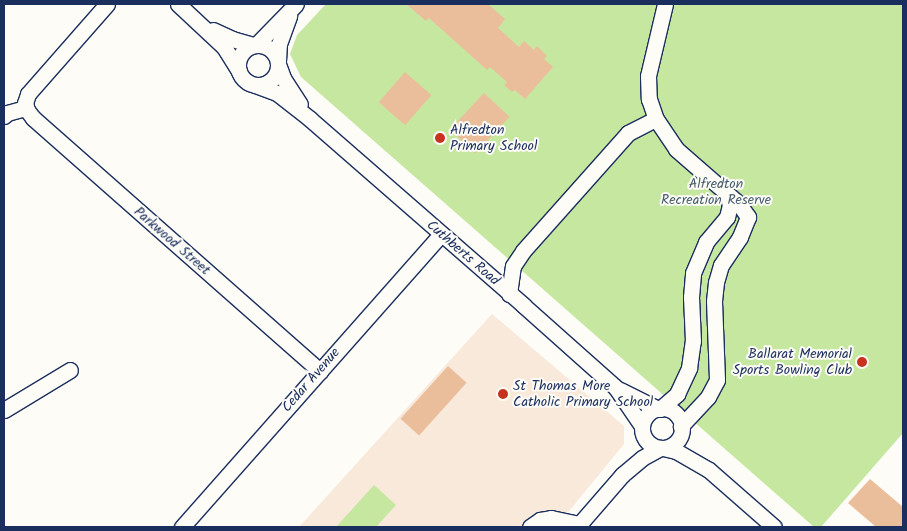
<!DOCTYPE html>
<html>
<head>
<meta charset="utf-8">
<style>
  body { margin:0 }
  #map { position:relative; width:907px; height:531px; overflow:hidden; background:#fdfcf7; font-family:Kalam,sans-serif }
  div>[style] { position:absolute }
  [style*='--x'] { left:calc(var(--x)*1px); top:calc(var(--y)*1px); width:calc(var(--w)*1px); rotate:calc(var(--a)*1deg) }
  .built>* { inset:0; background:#f8e9db }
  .green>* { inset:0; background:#c6e79f }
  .building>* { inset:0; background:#ebbe9b; transform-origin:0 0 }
  .roads { filter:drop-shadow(1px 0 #1b2f5e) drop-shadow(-1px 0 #1b2f5e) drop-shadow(0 1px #1b2f5e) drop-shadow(0 -1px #1b2f5e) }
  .minor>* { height:15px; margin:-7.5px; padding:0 7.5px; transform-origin:7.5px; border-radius:7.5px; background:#fdfcf7 }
  .minor>.ring { margin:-7.5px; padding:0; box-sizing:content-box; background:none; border:15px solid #fdfcf7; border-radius:50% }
  .dots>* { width:14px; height:14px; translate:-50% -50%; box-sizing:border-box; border:2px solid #fdfcf7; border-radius:50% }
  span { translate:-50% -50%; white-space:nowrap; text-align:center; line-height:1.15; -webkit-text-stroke:4px #fdfcf7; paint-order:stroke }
  .poi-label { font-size:14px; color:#1b2f5e }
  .left { translate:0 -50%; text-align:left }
  .right { translate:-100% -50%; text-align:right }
  .park-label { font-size:14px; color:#465d6e }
  .street-label { font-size:14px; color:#1b2f5e }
  .frame { position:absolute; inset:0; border:5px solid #1b2f5e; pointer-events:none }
</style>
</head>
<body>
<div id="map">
  <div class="built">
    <i style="clip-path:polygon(492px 314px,624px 426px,624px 444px,556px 527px,299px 527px)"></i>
  </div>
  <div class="green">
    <i style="clip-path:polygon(326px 4px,903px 4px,903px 433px,821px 527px,814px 527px,301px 77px,290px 54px,297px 35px)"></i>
    <i style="clip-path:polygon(374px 485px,396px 505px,376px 527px,336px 527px)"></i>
  </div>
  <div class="building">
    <i style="clip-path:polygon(406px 4px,488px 4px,505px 19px,498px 28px,519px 47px,524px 41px,534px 50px,537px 46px,547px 56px,544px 59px,553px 67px,525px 99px,515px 90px,512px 92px,504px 85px,507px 82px,490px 67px,487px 70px,429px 18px,426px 21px)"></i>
    <i style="left:405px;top:72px;width:35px;height:40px;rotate:41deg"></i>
    <i style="left:484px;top:93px;width:35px;height:50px;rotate:43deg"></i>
    <i style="left:448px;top:366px;width:25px;height:71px;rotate:42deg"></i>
    <i style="clip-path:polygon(870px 479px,903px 507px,903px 527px,876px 527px,848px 503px)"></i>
  </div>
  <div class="roads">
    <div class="minor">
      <i style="--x:107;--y:4;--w:120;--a:131.3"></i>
      <i style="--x:28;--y:94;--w:9;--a:108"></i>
      <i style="--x:25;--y:103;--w:7;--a:74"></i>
      <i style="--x:27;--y:110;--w:10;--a:53"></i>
      <i style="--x:33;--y:118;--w:383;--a:41.4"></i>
      <i style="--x:178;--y:4;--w:63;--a:43.1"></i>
      <i style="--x:224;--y:47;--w:28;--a:58"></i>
      <i style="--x:665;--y:4;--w:74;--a:103.3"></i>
      <i style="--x:648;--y:76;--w:23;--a:88"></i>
      <i style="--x:649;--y:99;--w:21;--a:71"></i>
      <i style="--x:656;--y:119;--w:36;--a:56"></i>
      <i style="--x:676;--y:149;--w:84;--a:41.1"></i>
      <i style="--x:739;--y:204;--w:16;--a:55"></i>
      <i style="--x:748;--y:217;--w:22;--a:112"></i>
      <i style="--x:740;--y:237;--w:34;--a:124"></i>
      <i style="--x:721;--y:265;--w:18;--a:106"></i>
      <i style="--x:716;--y:282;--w:19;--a:96"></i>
      <i style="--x:714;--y:301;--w:79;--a:87.8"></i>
      <i style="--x:717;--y:380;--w:19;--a:118"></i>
      <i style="--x:708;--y:397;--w:40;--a:133"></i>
      <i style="--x:213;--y:30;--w:21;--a:25"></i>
      <i style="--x:232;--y:39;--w:22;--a:16"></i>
      <i class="ring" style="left:238px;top:45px;width:25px;height:25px"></i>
      <i style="--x:256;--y:45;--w:57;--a:-45.7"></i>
      <i style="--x:278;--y:61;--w:17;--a:-87"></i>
      <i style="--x:279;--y:44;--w:30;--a:-70"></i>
      <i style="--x:278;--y:64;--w:15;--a:70"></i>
      <i style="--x:283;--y:78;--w:31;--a:57"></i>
      <i style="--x:255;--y:85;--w:23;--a:20"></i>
      <i style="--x:277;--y:93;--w:42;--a:38.2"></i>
      <i style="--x:310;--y:119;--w:283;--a:41.1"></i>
      <i style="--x:523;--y:305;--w:125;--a:41.7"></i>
      <i style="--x:616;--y:388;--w:46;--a:55.6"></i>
      <i style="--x:4;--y:116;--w:4;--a:-45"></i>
      <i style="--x:7;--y:113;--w:20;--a:-15"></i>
      <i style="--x:509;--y:294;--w:28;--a:-82"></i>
      <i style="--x:513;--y:266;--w:18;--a:-56"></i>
      <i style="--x:523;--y:251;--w:158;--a:-48.3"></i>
      <i style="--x:628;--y:133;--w:31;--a:-27"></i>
      <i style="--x:620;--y:390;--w:42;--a:26.6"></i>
      <i class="ring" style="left:642px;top:408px;width:25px;height:25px"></i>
      <i style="--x:660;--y:409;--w:23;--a:-41"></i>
      <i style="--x:677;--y:394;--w:29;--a:-65"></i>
      <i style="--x:689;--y:368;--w:27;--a:-82"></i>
      <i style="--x:693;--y:341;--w:44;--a:-92.6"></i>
      <i style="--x:691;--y:297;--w:24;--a:-85"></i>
      <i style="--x:693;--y:273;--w:34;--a:-67"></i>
      <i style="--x:706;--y:242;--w:33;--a:-50"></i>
      <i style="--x:727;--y:217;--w:12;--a:-76"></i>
      <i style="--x:730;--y:205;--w:11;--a:-105"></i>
      <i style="--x:4;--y:410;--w:77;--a:-31.2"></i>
      <i style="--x:663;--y:448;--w:13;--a:13"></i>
      <i style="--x:676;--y:451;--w:38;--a:30"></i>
      <i style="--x:709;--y:470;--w:86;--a:41.2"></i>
      <i style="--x:182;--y:527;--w:391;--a:-48.5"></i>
      <i style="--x:530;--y:527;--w:12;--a:-35"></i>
      <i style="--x:540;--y:520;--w:11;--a:-10"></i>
      <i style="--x:551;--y:518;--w:29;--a:12"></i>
      <i style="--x:577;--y:527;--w:69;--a:-49.1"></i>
      <i style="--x:622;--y:475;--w:26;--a:-40"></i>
      <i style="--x:642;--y:458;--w:21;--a:-29"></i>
    </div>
  </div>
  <div class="dots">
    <i style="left:440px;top:138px;background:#c8321e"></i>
    <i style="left:862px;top:362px;background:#c8321e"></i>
    <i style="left:503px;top:394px;background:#c8321e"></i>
  </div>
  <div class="poi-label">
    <span class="left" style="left:450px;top:138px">Alfredton<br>Primary School</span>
    <span class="right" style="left:852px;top:362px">Ballarat Memorial<br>Sports Bowling Club</span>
    <span class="left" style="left:513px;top:394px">St Thomas More<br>Catholic Primary School</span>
  </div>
  <div class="park-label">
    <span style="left:716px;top:192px">Alfredton<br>Recreation Reserve</span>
  </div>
  <div class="street-label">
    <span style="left:172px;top:241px;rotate:41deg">Parkwood Street</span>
    <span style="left:463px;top:253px;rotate:41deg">Cuthberts Road</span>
    <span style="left:311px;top:380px;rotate:-49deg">Cedar Avenue</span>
  </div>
  <div class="frame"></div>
</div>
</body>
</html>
